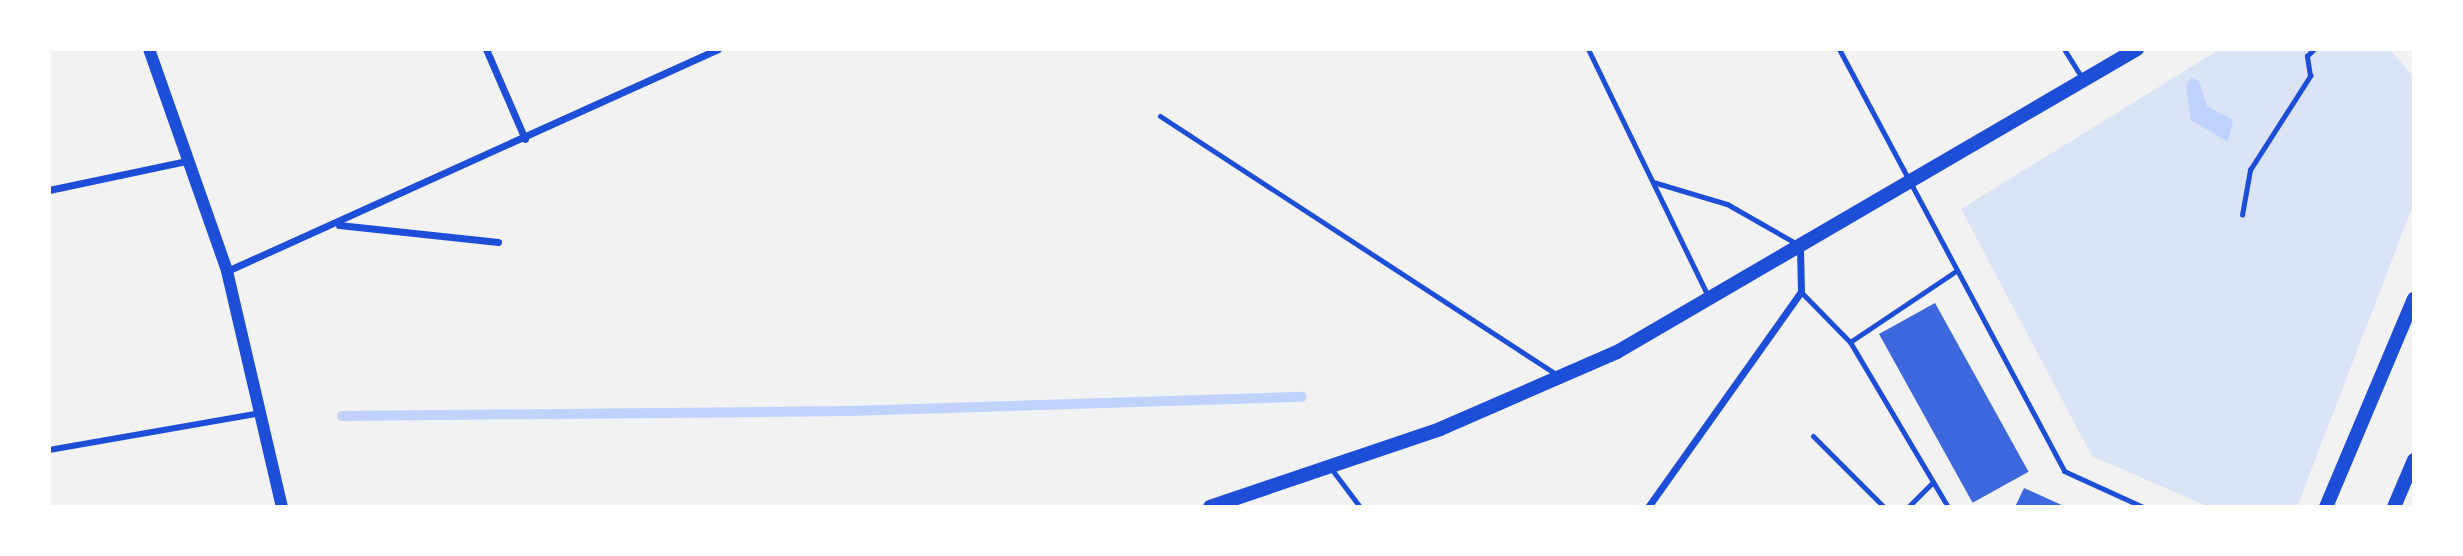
<!DOCTYPE html>
<html>
<head>
<meta charset="utf-8">
<style>
  body { margin:0 }
  #map { position:relative; width:2463px; height:556px; overflow:hidden; background:#f2f2f2; font-family:"Open Sans",sans-serif }
  div>[style] { position:absolute }
  [style*='--x'] { left:calc(var(--x)*1px); top:calc(var(--y)*1px); width:calc(var(--w)*1px); rotate:calc(var(--a)*1deg) }
  .green>* { inset:0; background:#dbe4f7 }
  .water>* { inset:0; background:#bfd3fe }
  .stream>* { height:10px; margin:-5px; padding:0 5px; transform-origin:5px; border-radius:5px; background:#bfd3fe }
  .building>* { inset:0; background:#3d67dc; transform-origin:0 0 }
  .path>* { height:4.5px; margin:-2.25px; padding:0 2.25px; transform-origin:2.25px; border-radius:2.25px; background:#1d4ed8 }
  .service>* { height:5px; margin:-2.5px; padding:0 2.5px; transform-origin:2.5px; border-radius:2.5px; background:#1d4ed8 }
  .pedestrian>* { height:6px; margin:-3px; padding:0 3px; transform-origin:3px; border-radius:3px; background:#1d4ed8 }
  .minor>* { height:7px; margin:-3.5px; padding:0 3.5px; transform-origin:3.5px; border-radius:3.5px; background:#1d4ed8 }
  .tertiary>* { height:12px; margin:-6px; padding:0 6px; transform-origin:6px; border-radius:6px; background:#1d4ed8 }
  .secondary>* { height:14px; margin:-7px; padding:0 7px; transform-origin:7px; border-radius:7px; background:#1d4ed8 }
  span { translate:-50% -50%; white-space:nowrap; text-align:center; line-height:1.15; -webkit-text-stroke:5px #fff; paint-order:stroke }
  .frame { position:absolute; inset:0; border:51px solid #fff; pointer-events:none }
</style>
</head>
<body>
<div id="map">
  <div class="green">
    <i style="clip-path:polygon(2220px 49px,2389px 49px,2414px 77px,2414px 203px,2297px 507px,2209px 507px,2092px 456px,1961px 209px)"></i>
  </div>
  <div class="water">
    <i style="clip-path:polygon(2191px 78px,2199px 81px,2207px 106px,2233px 120px,2228px 142px,2191px 120px,2186px 85px)"></i>
  </div>
  <div class="stream">
    <i style="--x:342;--y:416;--w:508;--a:-0.56"></i>
    <i style="--x:850;--y:411;--w:452;--a:-1.8"></i>
  </div>
  <div class="building">
    <i style="left:1935px;top:303px;width:193px;height:64px;rotate:61deg"></i>
    <i style="clip-path:polygon(2024px 488px,2066px 507px,2015px 507px)"></i>
  </div>
  <div class="path">
    <i style="--x:2242;--y:215;--w:46;--a:-79.9"></i>
    <i style="--x:2250;--y:170;--w:112;--a:-57.4"></i>
    <i style="--x:2310;--y:76;--w:20;--a:-99"></i>
    <i style="--x:2307;--y:56;--w:10;--a:-45"></i>
  </div>
  <div class="service">
    <i style="--x:1588;--y:49;--w:277;--a:64.1"></i>
    <i style="--x:1839;--y:49;--w:478;--a:61.9"></i>
    <i style="--x:2064;--y:471;--w:87;--a:24.5"></i>
    <i style="--x:2064;--y:49;--w:34;--a:58"></i>
    <i style="--x:1160;--y:116;--w:475;--a:33.1"></i>
    <i style="--x:1653;--y:182;--w:77;--a:16.6"></i>
    <i style="--x:1727;--y:204;--w:81;--a:29.7"></i>
    <i style="--x:1801;--y:292;--w:70;--a:45.6"></i>
    <i style="--x:1850;--y:342;--w:128;--a:-33.8"></i>
    <i style="--x:1850;--y:342;--w:192;--a:59.3"></i>
    <i style="--x:1813;--y:436;--w:100;--a:45"></i>
    <i style="--x:1330;--y:467;--w:50;--a:53.1"></i>
    <i style="--x:1908;--y:507;--w:35;--a:-45"></i>
  </div>
  <div class="pedestrian">
    <i style="--x:49;--y:450;--w:215;--a:-9.9"></i>
  </div>
  <div class="minor">
    <i style="--x:486;--y:49;--w:98;--a:66.6"></i>
    <i style="--x:49;--y:190;--w:141;--a:-11.9"></i>
    <i style="--x:339;--y:225;--w:160;--a:6.1"></i>
    <i style="--x:227;--y:271;--w:539;--a:-24.33"></i>
    <i style="--x:1648;--y:507;--w:264;--a:-54.6"></i>
    <i style="--x:1801;--y:292;--w:45;--a:-91.3"></i>
  </div>
  <div class="tertiary">
    <i style="--x:149;--y:49;--w:235;--a:70.6"></i>
    <i style="--x:227;--y:271;--w:242;--a:76.9"></i>
  </div>
  <div class="secondary">
    <i style="--x:1210;--y:507;--w:243;--a:-18.7"></i>
    <i style="--x:1440;--y:429;--w:193;--a:-23.5"></i>
    <i style="--x:1617;--y:352;--w:602;--a:-30.23"></i>
    <i style="--x:2326;--y:507;--w:226;--a:-67.1"></i>
    <i style="--x:2394;--y:507;--w:51;--a:-66.9"></i>
  </div>
  <div class="frame"></div>
</div>
</body>
</html>
